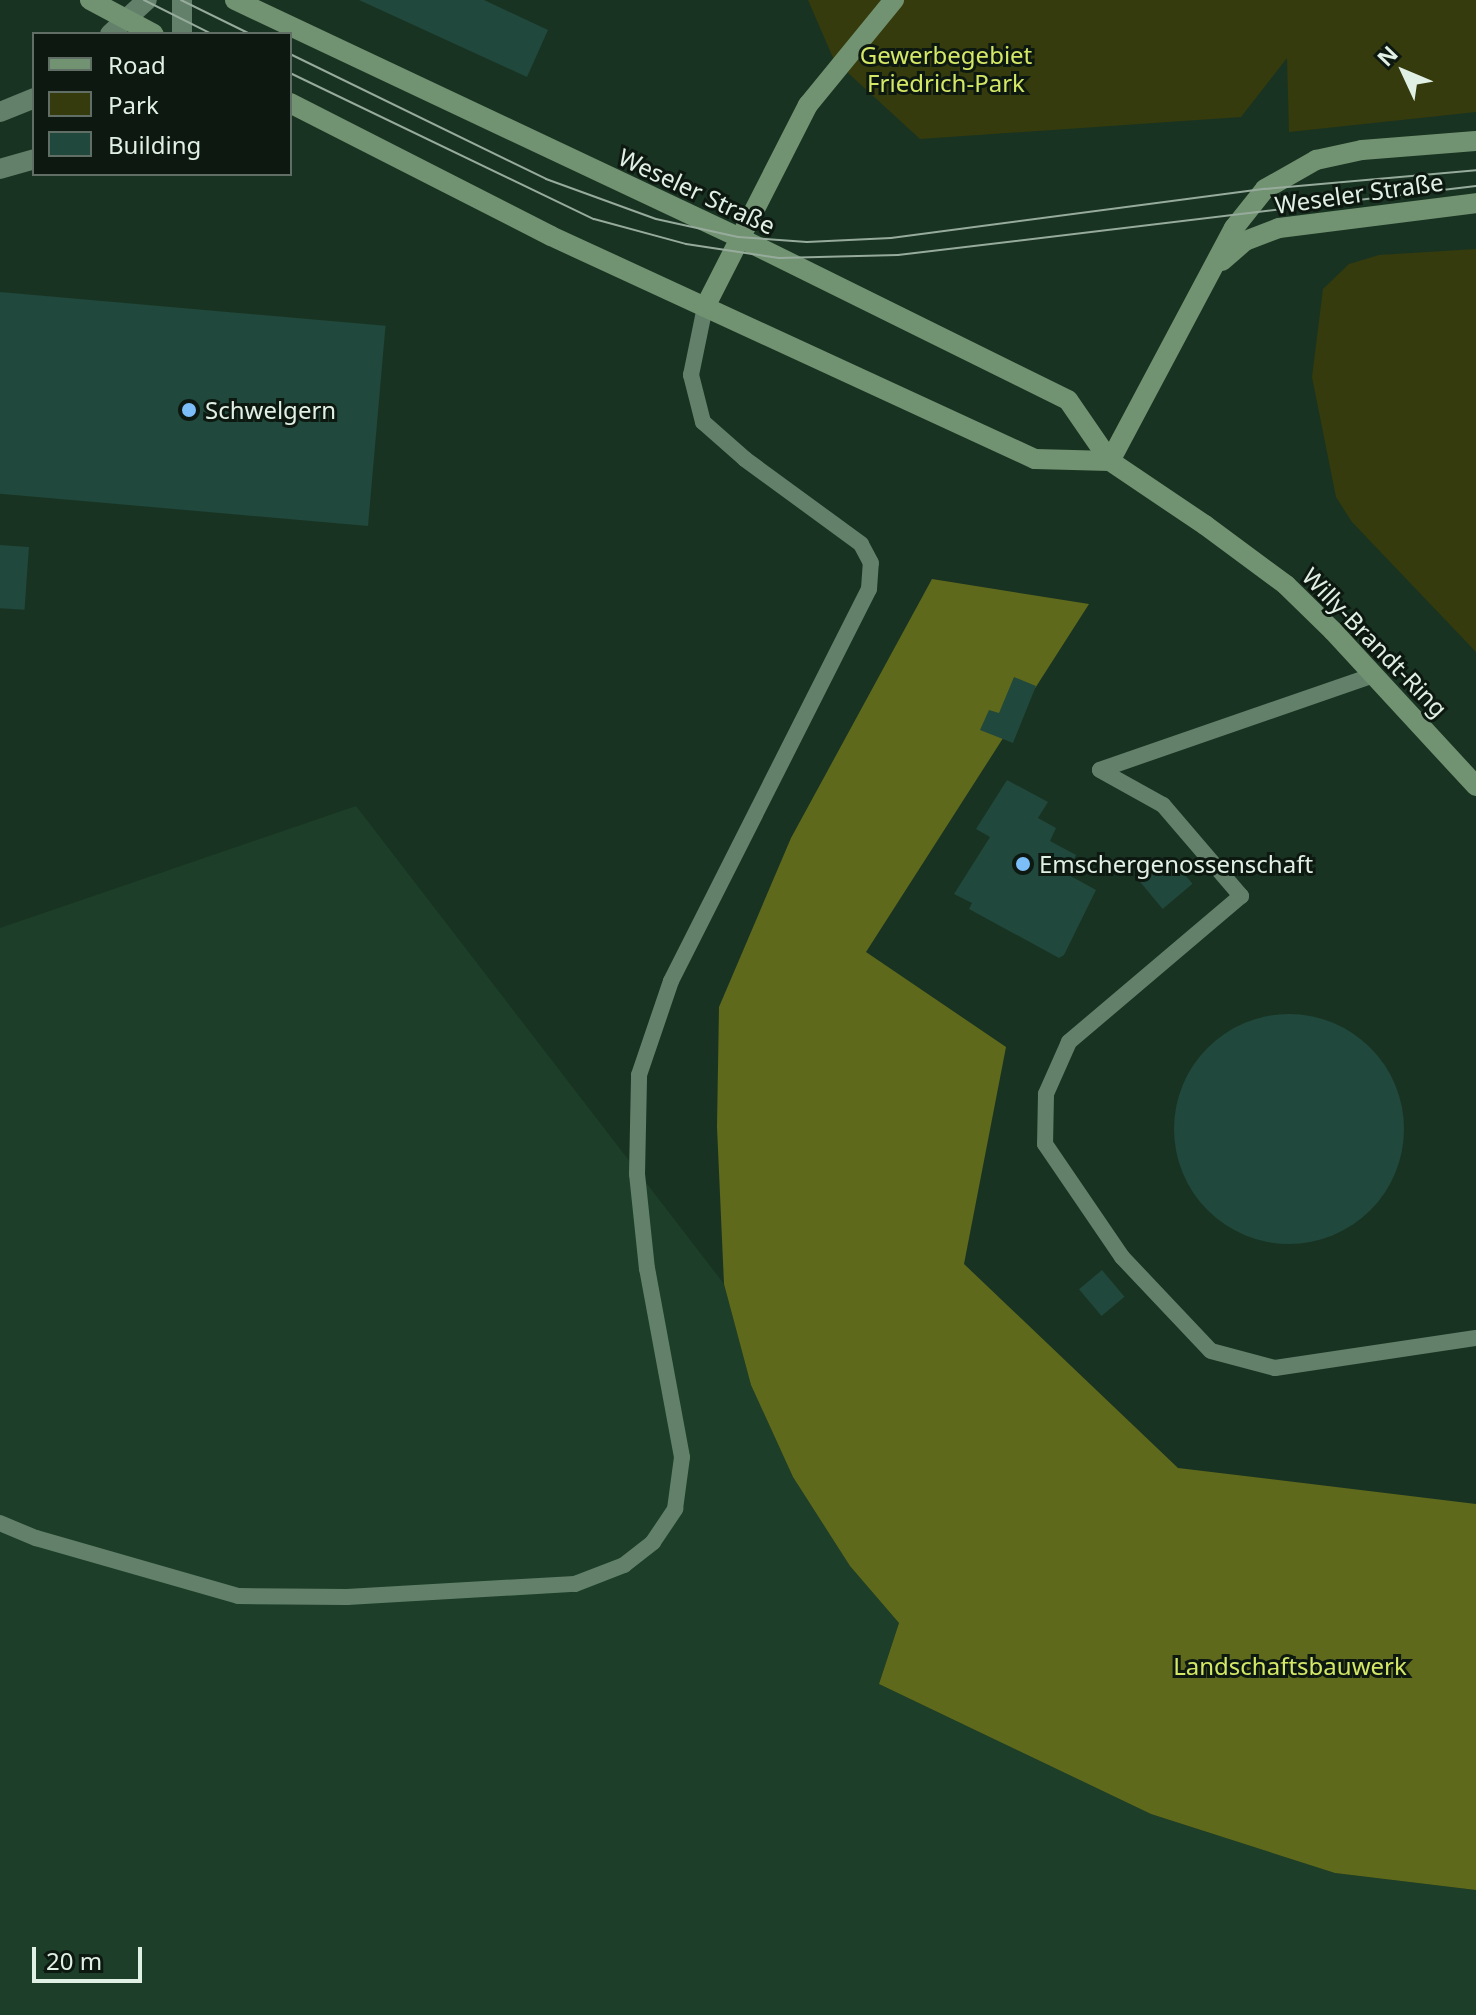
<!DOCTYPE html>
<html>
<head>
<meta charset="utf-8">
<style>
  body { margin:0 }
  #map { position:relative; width:1476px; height:2015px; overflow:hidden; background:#193322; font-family:"Noto Sans",sans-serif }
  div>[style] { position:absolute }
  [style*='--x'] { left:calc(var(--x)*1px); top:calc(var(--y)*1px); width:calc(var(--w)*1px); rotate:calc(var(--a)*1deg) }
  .built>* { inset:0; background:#1d3e28 }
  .green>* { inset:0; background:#353b0c }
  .forest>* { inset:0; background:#5f691b }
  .building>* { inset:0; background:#20483c; transform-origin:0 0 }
  .round { border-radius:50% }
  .service>* { height:16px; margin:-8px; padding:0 8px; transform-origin:8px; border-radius:8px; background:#63806b }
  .tertiary>* { height:20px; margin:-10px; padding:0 10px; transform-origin:10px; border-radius:10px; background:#63806b }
  .secondary>* { height:20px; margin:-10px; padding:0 10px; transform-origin:10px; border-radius:10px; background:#729371 }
  .tram>* { height:2px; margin:-1px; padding:0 1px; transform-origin:1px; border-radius:1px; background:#97ab9d }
  .dots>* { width:22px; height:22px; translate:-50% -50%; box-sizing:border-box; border:4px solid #0d1810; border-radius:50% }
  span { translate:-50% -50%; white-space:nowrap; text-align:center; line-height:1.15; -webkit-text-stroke:6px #0d1810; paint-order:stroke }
  .park-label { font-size:24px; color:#d5e866 }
  .street-label { font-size:24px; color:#e0f0e4 }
  .poi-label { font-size:24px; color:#e0f0e4 }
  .left { translate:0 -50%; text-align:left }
  .legend { position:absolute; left:32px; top:32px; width:260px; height:144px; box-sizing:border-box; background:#0d1810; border:2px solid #616e65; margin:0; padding:10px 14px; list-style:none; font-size:24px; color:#e0f0e4 }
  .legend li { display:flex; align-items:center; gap:16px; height:40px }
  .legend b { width:40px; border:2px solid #616e65 }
  .north { position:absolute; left:1364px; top:32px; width:80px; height:80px; -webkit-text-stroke:6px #0d1810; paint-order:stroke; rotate:314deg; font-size:22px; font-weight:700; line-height:32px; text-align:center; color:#e0f0e4 }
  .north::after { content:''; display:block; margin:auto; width:28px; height:36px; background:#e0f0e4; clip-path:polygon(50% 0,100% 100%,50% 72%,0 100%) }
  .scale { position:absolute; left:32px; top:1947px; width:110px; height:36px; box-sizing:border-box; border:4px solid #e0f0e4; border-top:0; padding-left:10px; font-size:24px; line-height:28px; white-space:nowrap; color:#e0f0e4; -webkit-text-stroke:6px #0d1810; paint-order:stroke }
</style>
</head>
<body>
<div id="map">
  <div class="built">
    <i style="clip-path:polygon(356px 806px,724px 1284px,751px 1385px,793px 1477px,850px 1566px,899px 1623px,879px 1684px,1151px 1814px,1335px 1873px,1476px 1890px,1476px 2015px,0 2015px,0 928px)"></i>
  </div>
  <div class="green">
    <i style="clip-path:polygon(808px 0,1476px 0,1476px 112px,1289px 132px,1287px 58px,1241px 117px,920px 139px,834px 60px)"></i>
    <i style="clip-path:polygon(1476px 249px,1476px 652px,1352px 522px,1336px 497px,1312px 377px,1323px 289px,1349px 264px,1379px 255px)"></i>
  </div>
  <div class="forest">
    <i style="clip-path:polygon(932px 579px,1089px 604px,866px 952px,1006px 1047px,964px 1264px,1178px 1468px,1476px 1504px,1476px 1890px,1335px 1873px,1151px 1814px,879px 1684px,899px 1623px,850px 1566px,793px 1477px,751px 1385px,724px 1284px,717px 1127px,719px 1007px,791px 838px)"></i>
  </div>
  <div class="building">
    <i style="clip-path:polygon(359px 0,484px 0,548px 30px,527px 77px)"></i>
    <i style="left:0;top:292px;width:387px;height:201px;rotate:5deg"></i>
    <i style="left:0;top:545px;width:29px;height:63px;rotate:4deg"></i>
    <i style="clip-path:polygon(1014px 677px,1036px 686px,1013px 743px,980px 730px,989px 710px,999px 713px)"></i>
    <i style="clip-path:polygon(1007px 780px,1048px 802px,1038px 818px,1056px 828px,1050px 841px,1076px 855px,1067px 874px,1096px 890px,1064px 955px,1059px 958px,969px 909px,972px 903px,954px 894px,990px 837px,976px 829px)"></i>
    <i style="left:1170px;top:857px;width:35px;height:39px;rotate:50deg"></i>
    <i class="round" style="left:1174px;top:1014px;width:230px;height:230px"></i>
    <i style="left:1102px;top:1270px;width:35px;height:30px;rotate:50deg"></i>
  </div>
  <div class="service">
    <i style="--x:1374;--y:675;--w:290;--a:160.9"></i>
    <i style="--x:1100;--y:770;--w:72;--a:29.1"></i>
    <i style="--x:1163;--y:805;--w:120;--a:49.4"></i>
    <i style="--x:1241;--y:896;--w:226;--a:139.7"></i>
    <i style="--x:1069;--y:1042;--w:57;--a:113.9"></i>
    <i style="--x:1046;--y:1094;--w:50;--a:91.1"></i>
    <i style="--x:1045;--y:1144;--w:137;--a:55.7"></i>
    <i style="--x:1122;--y:1257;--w:129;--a:46.6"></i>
    <i style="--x:1211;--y:1351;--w:66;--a:14.9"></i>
    <i style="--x:1275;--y:1368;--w:203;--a:-8.5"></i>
    <i style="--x:0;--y:1523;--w:39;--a:23"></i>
    <i style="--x:36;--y:1538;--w:210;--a:16"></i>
    <i style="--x:238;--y:1596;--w:109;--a:0.5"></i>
    <i style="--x:347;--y:1597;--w:228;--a:-3.3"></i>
    <i style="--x:575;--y:1584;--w:53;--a:-21.2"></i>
    <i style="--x:624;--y:1565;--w:37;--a:-38"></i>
    <i style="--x:653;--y:1542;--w:40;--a:-56"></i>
    <i style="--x:675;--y:1509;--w:52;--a:-82.3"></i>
    <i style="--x:682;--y:1457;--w:191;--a:-100.5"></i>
    <i style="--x:647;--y:1269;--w:96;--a:-96"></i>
    <i style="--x:637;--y:1174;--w:99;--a:-88.8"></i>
    <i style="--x:639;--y:1075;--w:99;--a:-71.2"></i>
    <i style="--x:671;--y:981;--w:439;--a:-63.2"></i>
    <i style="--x:869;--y:589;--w:26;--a:-86"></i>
    <i style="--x:871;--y:563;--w:21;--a:-118"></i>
    <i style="--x:861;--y:544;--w:144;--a:-143.8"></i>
    <i style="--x:745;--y:459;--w:56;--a:-138.6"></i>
    <i style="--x:703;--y:422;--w:49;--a:-104.3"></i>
    <i style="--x:691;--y:375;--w:69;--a:-78.4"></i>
  </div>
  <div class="tertiary">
    <i style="--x:110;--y:34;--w:50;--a:-42.6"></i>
    <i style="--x:182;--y:34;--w:34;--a:-90"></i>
    <i style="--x:0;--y:112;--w:37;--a:-22"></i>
    <i style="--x:0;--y:169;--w:35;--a:-16"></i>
  </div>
  <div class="secondary">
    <i style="--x:90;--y:0;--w:72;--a:28"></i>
    <i style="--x:235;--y:0;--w:556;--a:25.23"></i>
    <i style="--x:738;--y:237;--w:368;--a:26.3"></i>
    <i style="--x:1068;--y:400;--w:74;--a:55.5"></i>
    <i style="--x:1110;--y:461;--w:115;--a:34"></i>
    <i style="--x:1205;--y:525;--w:101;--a:36.5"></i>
    <i style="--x:1286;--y:585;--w:66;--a:44.4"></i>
    <i style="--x:1333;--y:631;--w:211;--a:47.3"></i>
    <i style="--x:290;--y:103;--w:293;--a:27"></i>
    <i style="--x:551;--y:236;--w:533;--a:24.74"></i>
    <i style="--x:1035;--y:459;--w:75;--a:1.5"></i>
    <i style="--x:1222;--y:261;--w:30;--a:-41"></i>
    <i style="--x:1245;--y:241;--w:36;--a:-21"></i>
    <i style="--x:1279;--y:228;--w:199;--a:-7.2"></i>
    <i style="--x:705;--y:307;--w:227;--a:-63"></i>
    <i style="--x:808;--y:105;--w:136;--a:-50.7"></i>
    <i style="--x:1110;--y:461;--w:264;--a:-62"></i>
    <i style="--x:1234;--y:228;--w:50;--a:-51.5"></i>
    <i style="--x:1265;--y:189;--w:59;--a:-29.6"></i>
    <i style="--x:1316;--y:160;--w:47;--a:-12.3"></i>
    <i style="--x:1362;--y:150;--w:114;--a:-4.5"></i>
  </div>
  <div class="tram">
    <i style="--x:144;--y:0;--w:76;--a:26.6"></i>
    <i style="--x:181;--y:0;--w:77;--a:26.2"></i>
    <i style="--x:290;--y:54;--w:285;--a:26"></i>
    <i style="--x:546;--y:179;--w:117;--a:20"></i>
    <i style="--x:656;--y:219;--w:84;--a:12.4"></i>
    <i style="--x:738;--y:237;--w:69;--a:4.1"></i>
    <i style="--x:807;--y:242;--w:84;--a:-2.7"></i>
    <i style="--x:891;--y:238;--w:377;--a:-7.5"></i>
    <i style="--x:1265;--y:189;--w:212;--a:-5.1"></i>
    <i style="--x:290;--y:73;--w:337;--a:25.7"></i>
    <i style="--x:594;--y:219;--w:95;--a:15.2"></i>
    <i style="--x:686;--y:244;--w:94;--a:8.6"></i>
    <i style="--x:779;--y:258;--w:119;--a:-1.4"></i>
    <i style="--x:898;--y:255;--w:582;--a:-6.81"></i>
  </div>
  <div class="dots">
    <i style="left:189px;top:410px;background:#7bbef8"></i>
    <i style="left:1023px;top:864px;background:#7bbef8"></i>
  </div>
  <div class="park-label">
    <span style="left:946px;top:69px">Gewerbegebiet<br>Friedrich-Park</span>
    <span style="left:1290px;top:1666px">Landschaftsbauwerk</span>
  </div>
  <div class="street-label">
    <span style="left:697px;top:191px;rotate:25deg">Weseler Straße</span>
    <span style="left:1359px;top:193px;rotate:-8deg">Weseler Straße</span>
    <span style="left:1375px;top:642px;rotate:46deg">Willy-Brandt-Ring</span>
  </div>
  <div class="poi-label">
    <span class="left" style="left:205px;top:410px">Schwelgern</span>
    <span class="left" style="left:1039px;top:864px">Emschergenossenschaft</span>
  </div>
  <ul class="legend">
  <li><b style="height:10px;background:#729371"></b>Road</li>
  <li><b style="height:22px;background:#353b0c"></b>Park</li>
  <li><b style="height:22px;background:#20483c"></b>Building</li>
  </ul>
  <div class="north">N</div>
  <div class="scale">20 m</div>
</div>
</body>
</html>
